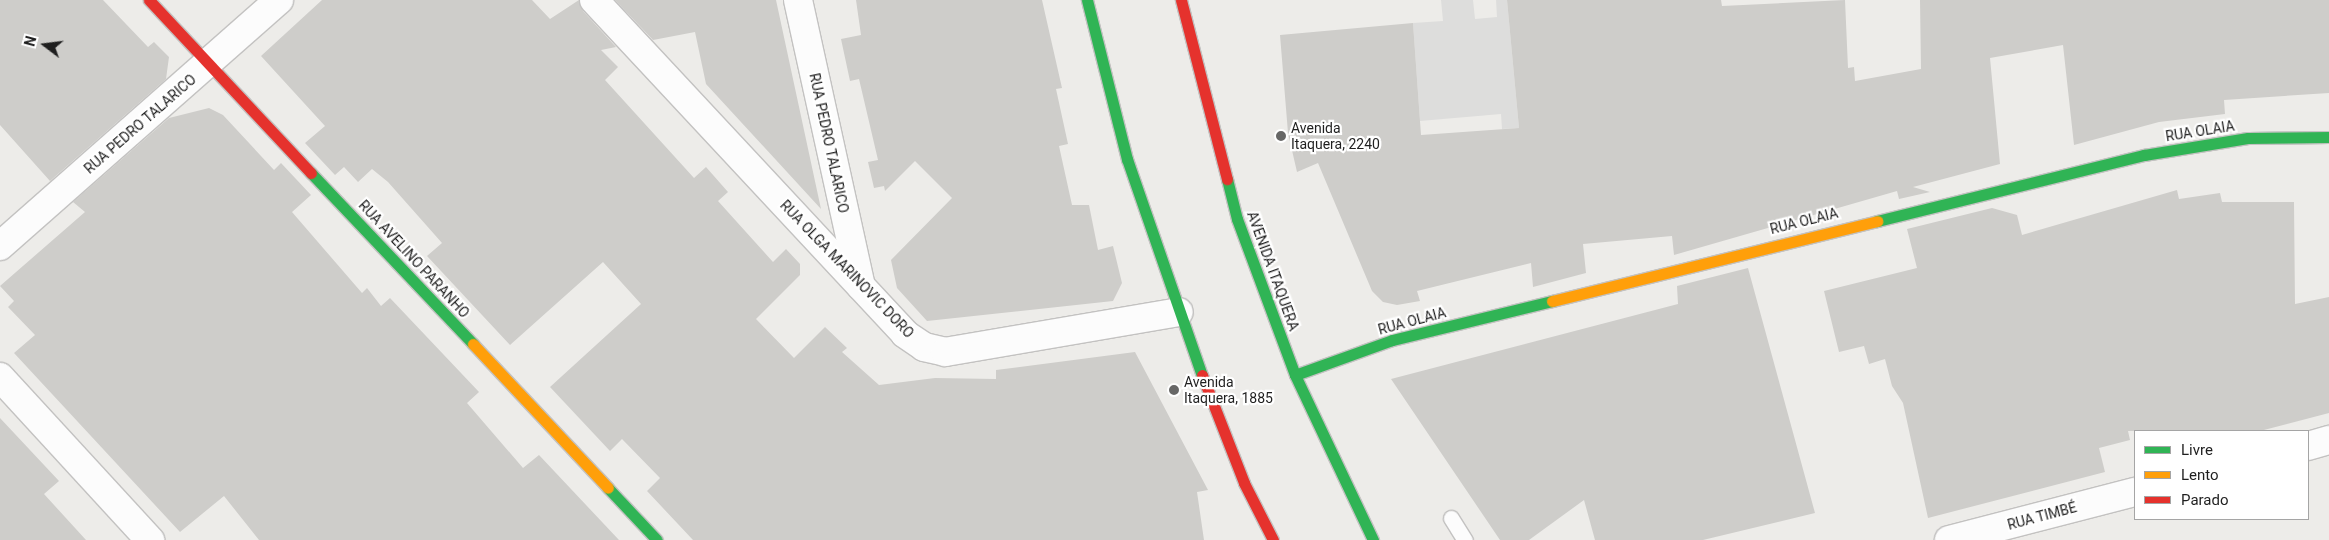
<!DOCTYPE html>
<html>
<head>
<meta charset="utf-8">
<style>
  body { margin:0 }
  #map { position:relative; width:2329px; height:540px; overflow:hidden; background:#edece9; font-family:Roboto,sans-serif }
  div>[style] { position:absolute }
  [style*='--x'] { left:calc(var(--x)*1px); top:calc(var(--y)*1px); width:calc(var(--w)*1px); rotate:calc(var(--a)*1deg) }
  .parking>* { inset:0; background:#dddddc }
  .building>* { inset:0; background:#cecdca }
  .roads { filter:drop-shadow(1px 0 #c3c2c1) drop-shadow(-1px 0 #c3c2c1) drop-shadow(0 1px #c3c2c1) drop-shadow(0 -1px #c3c2c1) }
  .lane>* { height:15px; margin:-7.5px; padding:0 7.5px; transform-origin:7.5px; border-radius:7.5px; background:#fcfcfc }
  .street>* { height:28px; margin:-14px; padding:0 14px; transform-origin:14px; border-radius:14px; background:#fcfcfc }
  .fast>* { height:11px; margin:-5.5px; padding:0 5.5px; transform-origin:5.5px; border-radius:5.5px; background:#30b455 }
  .slow>* { height:11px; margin:-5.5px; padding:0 5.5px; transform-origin:5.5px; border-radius:5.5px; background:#ff9f0a }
  .jam>* { height:11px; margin:-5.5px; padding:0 5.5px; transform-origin:5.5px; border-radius:5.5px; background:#e5322d }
  .dots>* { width:14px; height:14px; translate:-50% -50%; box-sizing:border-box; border:2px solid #fff; border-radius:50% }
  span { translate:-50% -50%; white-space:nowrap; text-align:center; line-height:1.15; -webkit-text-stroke:4.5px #fff; paint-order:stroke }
  .street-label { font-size:14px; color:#1f1f1f }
  .poi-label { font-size:14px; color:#1f1f1f }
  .left { translate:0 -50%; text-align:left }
  .legend { position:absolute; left:2134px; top:430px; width:175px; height:90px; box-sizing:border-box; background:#fff; border:1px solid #a5a5a5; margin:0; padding:6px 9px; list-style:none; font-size:15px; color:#1f1f1f }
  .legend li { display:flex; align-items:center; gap:10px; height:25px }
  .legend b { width:25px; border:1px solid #a5a5a5 }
  .north { position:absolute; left:20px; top:20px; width:50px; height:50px; -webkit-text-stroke:4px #fff; paint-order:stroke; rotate:285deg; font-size:14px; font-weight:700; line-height:20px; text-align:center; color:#1f1f1f }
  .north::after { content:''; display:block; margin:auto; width:18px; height:22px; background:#1f1f1f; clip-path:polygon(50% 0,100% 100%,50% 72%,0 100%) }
</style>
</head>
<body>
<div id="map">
  <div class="parking">
    <i style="clip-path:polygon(1441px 0,1473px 0,1475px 19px,1497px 17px,1496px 0,1507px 0,1519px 128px,1502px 129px,1501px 114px,1420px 121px,1413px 23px,1443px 21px)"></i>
  </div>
  <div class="building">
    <i style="clip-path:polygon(0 0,103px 0,148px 47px,154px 42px,169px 57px,166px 79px,50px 181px,0 125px)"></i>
    <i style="clip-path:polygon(322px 0,532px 0,550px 19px,579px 0,583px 11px,616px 47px,601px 50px,618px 67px,605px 80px,694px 178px,706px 167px,728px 192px,718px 201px,773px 262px,786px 249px,800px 264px,800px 275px,756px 319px,794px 358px,825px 327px,847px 348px,842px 352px,879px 385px,935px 378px,996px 379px,996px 370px,1135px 352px,1208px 490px,1197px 492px,1204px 540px,693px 540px,647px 491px,660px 478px,622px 439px,610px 451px,550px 387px,641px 304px,603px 262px,510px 345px,427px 256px,442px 243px,388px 182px,372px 169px,358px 182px,344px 167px,335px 175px,305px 143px,325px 126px,261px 56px)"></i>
    <i style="clip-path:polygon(615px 0,776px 0,821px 209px,706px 84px,695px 32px,653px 40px)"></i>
    <i style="clip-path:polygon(856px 0,1042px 0,1062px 88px,1056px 89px,1068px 144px,1059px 146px,1072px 205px,1089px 205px,1098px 250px,1113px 246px,1122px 283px,1113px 301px,927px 321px,897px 288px,891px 260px,952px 198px,915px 161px,885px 191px,884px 186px,874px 188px,868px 162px,878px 160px,859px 79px,850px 81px,841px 39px,861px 35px)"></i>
    <i style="clip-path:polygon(1507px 0,1721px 0,1722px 6px,1845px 0,1848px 68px,1854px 67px,1855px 81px,1921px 69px,1920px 0,2329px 0,2329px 93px,2224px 100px,2225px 114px,2159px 122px,2074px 145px,2063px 45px,1990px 58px,2000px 164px,1913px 187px,1930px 192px,1899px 199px,1897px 191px,1674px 255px,1672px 236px,1583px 244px,1586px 273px,1533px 287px,1531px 263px,1417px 291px,1420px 301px,1397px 305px,1383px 302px,1372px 291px,1318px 163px,1297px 172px,1288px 133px,1280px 35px,1413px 23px,1421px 135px,1519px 128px)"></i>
    <i style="clip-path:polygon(209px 108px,223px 115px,274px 170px,281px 163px,311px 195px,292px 212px,362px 293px,367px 288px,381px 306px,390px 298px,479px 392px,467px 403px,523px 468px,539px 455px,619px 540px,259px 540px,224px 496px,180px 532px,14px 353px,35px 335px,8px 307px,14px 301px,0 286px,85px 212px,73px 202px,169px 118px)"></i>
    <i style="clip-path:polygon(2177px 190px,2179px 199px,2220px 193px,2222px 202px,2294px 202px,2295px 304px,2329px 297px,2329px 413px,2260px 431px,2128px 431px,2130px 440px,2099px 448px,2105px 472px,1928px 518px,1903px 403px,1892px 386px,1885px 359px,1869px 364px,1864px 346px,1839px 352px,1824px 291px,1917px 268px,1907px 229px,1992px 208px,2017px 215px,2022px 235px)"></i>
    <i style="clip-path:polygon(1748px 268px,1815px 513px,1703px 540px,1595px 540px,1584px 500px,1529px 540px,1500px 540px,1391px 379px,1678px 304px,1677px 286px)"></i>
    <i style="clip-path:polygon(0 418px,59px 481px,44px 494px,86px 540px,0 540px)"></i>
  </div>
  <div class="roads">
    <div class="lane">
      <i style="--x:1451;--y:518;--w:26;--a:58"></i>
    </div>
    <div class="street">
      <i style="--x:594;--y:0;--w:456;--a:47"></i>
      <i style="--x:905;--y:334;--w:23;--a:34"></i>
      <i style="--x:924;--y:347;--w:22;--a:13"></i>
      <i style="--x:945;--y:352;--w:237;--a:-9.7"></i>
      <i style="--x:798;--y:0;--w:293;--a:77.6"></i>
      <i style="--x:0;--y:246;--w:372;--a:-41.4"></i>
      <i style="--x:0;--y:377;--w:222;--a:47.4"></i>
      <i style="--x:2308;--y:446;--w:22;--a:-16"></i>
      <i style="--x:1949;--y:540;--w:192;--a:-14.5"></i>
    </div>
    <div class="fast">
      <i style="--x:1087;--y:0;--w:164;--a:75.9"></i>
      <i style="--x:1127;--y:159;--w:229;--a:70.9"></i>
      <i style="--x:311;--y:173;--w:236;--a:46.5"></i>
      <i style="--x:1227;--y:179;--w:41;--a:76"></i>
      <i style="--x:1237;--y:219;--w:166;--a:69.6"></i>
      <i style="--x:1295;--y:375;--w:183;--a:64.7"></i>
      <i style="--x:1877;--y:221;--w:275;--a:-13.9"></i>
      <i style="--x:2144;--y:155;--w:105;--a:-9.3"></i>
      <i style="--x:2248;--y:138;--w:81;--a:-0.7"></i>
      <i style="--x:1295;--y:375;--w:103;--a:-19.8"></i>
      <i style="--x:1392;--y:340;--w:165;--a:-13.7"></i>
      <i style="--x:608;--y:488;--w:71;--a:46.7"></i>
    </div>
    <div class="slow">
      <i style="--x:1552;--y:301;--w:335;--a:-13.8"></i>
      <i style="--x:473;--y:344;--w:197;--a:46.8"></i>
    </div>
    <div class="jam">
      <i style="--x:149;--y:0;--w:237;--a:46.9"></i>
      <i style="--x:1181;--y:0;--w:185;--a:75.6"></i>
      <i style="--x:1202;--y:375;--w:116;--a:68.7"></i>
      <i style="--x:1244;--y:483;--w:64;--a:63"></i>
    </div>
  </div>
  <div class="dots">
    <i style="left:1281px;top:136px;background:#676766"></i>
    <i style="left:1174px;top:390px;background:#676766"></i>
  </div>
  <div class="street-label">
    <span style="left:140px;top:124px;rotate:-41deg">RUA PEDRO TALARICO</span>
    <span style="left:2200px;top:131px;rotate:-9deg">RUA OLAIA</span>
    <span style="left:829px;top:143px;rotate:78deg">RUA PEDRO TALARICO</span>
    <span style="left:1804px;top:221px;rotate:-14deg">RUA OLAIA</span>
    <span style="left:414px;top:259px;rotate:47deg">RUA AVELINO PARANHO</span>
    <span style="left:847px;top:269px;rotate:46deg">RUA OLGA MARINOVIC DORO</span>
    <span style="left:1273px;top:271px;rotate:70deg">AVENIDA ITAQUERA</span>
    <span style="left:1412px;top:321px;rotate:-15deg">RUA OLAIA</span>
    <span style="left:2042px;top:516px;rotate:-15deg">RUA TIMBÉ</span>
  </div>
  <div class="poi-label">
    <span class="left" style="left:1291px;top:136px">Avenida<br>Itaquera, 2240</span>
    <span class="left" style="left:1184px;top:390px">Avenida<br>Itaquera, 1885</span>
  </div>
  <ul class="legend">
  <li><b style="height:6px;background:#30b455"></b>Livre</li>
  <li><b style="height:6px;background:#ff9f0a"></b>Lento</li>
  <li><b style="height:6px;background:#e5322d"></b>Parado</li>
  </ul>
  <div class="north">N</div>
</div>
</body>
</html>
